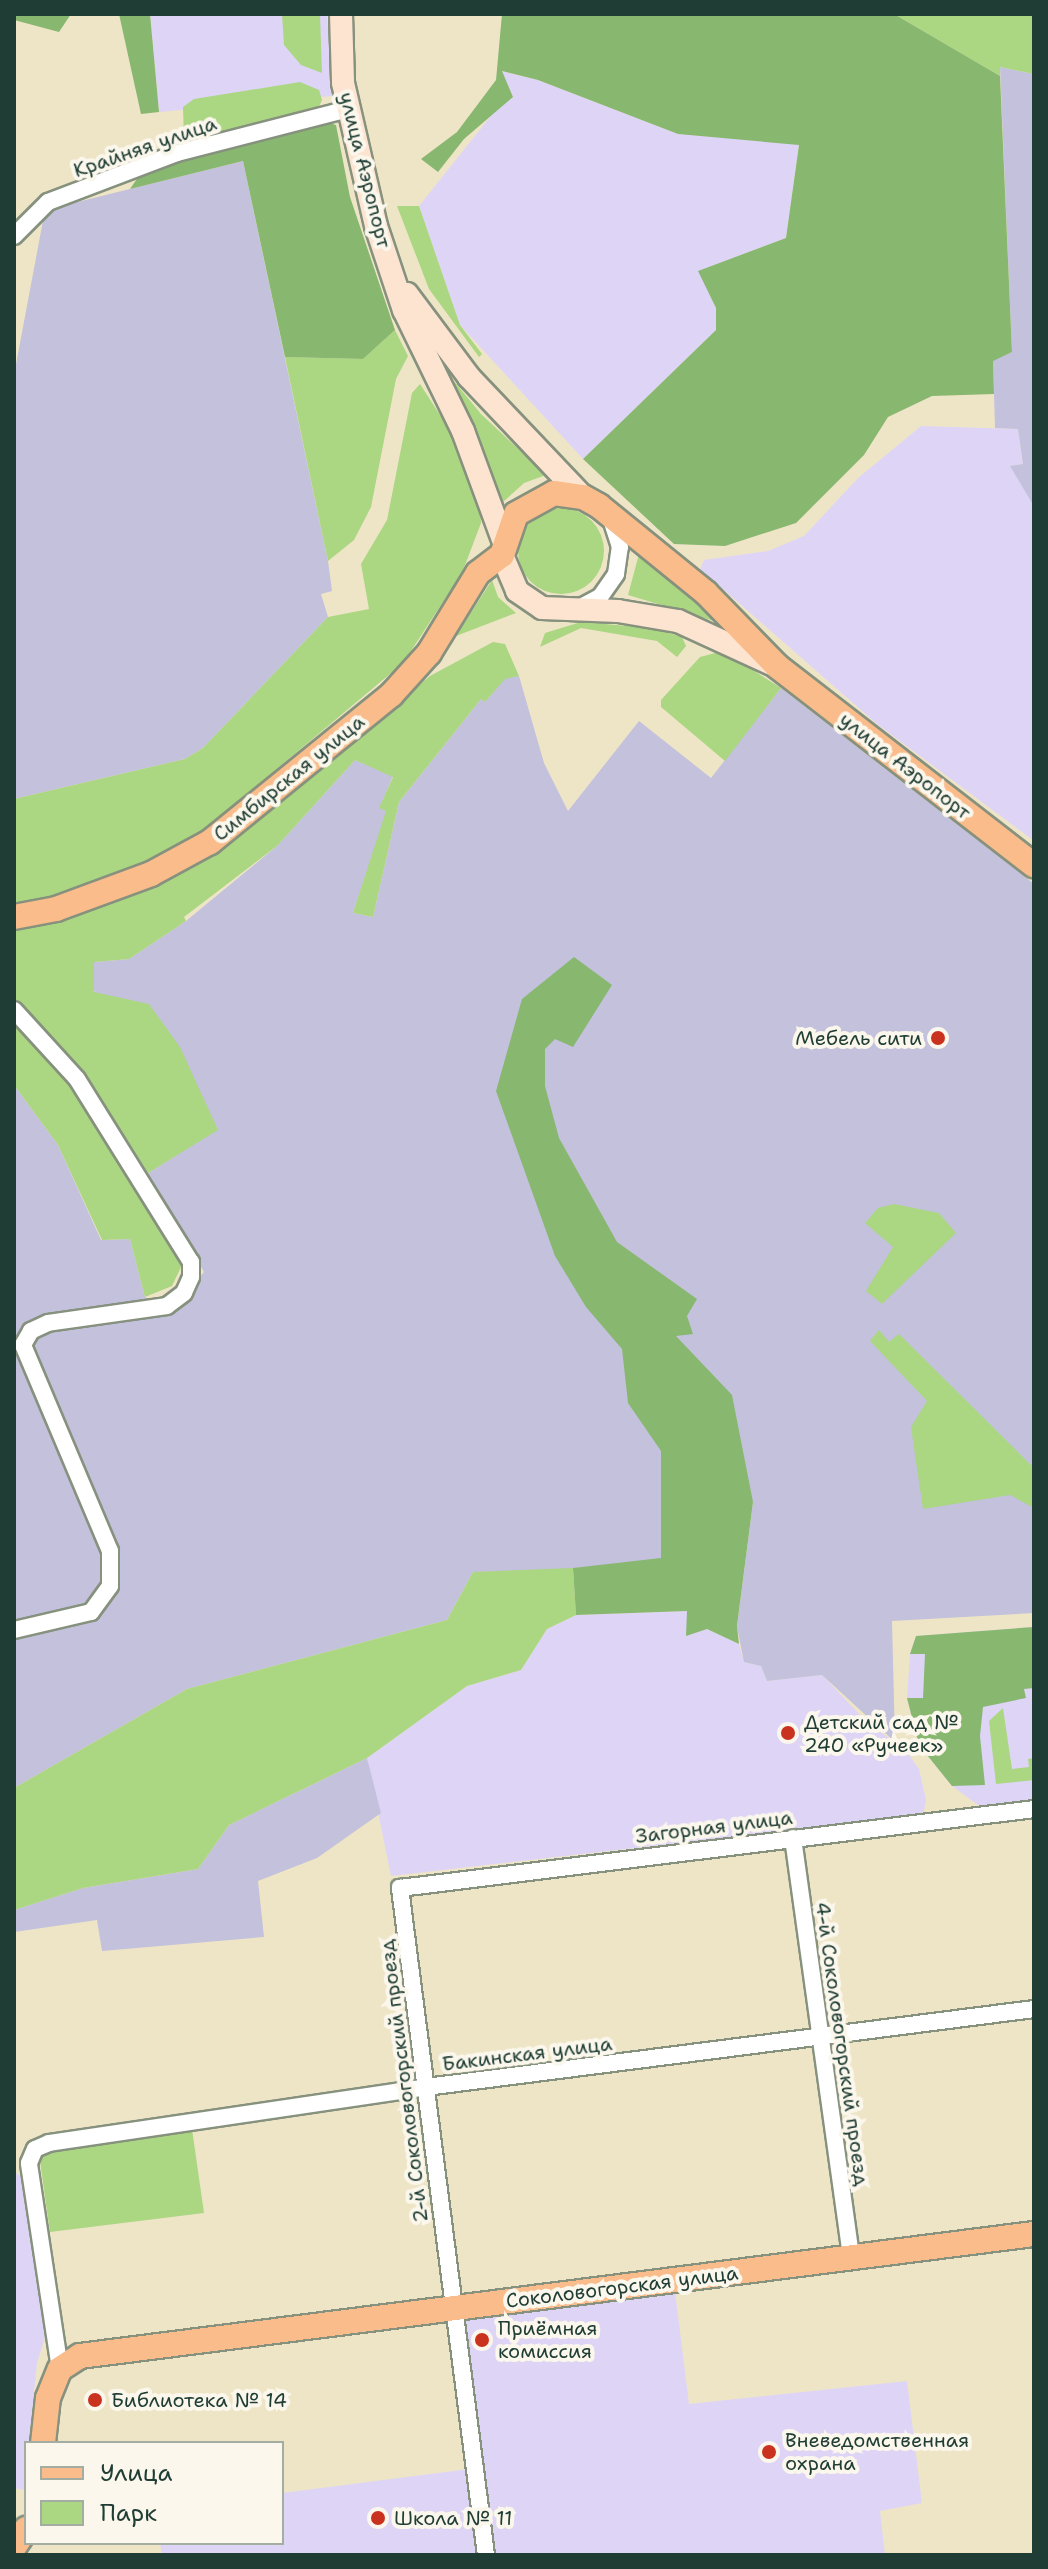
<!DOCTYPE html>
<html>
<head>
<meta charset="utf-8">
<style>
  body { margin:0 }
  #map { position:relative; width:1048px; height:2569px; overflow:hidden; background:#eee5c7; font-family:"Shantell Sans",sans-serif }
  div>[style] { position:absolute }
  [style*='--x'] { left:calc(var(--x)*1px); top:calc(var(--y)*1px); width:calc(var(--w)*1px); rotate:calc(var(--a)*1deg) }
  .built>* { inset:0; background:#ded5f6 }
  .industrial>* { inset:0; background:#c3c1dc }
  .green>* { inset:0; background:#abd682 }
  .round { border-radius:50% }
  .forest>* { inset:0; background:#88b770 }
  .roads { filter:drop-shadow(2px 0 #86917e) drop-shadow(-2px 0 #86917e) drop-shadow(0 2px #86917e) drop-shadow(0 -2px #86917e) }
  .street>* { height:16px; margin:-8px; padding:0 8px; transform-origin:8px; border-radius:8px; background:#fff }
  .secondary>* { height:22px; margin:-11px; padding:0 11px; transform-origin:11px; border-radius:11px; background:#fde4d0 }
  .primary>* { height:24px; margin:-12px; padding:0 12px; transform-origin:12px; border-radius:12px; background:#f9bc8a }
  .dots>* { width:22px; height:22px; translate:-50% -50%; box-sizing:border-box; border:4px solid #fbf7ec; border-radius:50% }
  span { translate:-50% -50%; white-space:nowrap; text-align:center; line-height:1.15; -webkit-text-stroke:8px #fbf7ec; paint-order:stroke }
  .street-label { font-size:20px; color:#1f3d34 }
  .poi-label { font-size:20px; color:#1f3d34 }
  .right { translate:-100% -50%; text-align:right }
  .left { translate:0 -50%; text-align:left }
  .frame { position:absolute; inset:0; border:16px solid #1f3d34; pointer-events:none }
  .legend { position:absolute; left:24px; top:2441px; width:260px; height:104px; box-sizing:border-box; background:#fbf7ec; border:2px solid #a3ada2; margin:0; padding:10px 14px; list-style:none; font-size:24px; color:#1f3d34 }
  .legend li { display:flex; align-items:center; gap:16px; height:40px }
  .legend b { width:40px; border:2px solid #a3ada2 }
</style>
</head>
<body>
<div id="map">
  <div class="built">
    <i style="clip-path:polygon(150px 14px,327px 14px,332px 96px,159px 112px)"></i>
    <i style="clip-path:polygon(501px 71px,538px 80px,678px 134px,799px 144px,786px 238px,699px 271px,716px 308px,716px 330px,583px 459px,460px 325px,419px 206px,494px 112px,513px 97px)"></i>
    <i style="clip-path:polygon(921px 426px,1018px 429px,1023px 464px,1011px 466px,1034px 502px,1034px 841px,877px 724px,700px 569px,704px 560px,768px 551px,804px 536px,858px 478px)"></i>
    <i style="clip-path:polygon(687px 1611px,707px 1629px,739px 1644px,744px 1662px,761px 1666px,767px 1681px,822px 1675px,864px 1719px,907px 1752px,919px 1769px,926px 1800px,923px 1815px,391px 1876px,367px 1758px,467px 1686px,521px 1670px,547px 1629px,576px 1615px)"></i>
    <i style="clip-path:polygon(1034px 1627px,1034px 1802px,982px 1808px,952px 1786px,919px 1745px,907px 1698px,910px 1654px,916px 1636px)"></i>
    <i style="clip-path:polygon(15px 2172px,22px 2178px,46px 2334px,37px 2363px,24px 2490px,14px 2488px)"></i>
    <i style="clip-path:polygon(675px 2291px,689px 2404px,907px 2381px,922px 2503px,880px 2511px,885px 2555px,492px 2555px,461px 2326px,465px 2319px)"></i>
    <i style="clip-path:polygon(469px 2469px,480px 2555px,162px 2555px,160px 2543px,282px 2543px,282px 2493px)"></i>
  </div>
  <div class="industrial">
    <i style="clip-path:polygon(1000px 67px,1034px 74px,1032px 503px,1010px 466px,1023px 464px,1018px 429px,995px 428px,993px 360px,1012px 352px)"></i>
    <i style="clip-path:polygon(243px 161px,328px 561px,332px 591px,321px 594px,328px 617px,203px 748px,185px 759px,14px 799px,14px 375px,45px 210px)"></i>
    <i style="clip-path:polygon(519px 676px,544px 763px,568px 811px,639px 721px,711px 778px,781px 688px,1034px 884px,1034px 1613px,892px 1621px,895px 1742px,822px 1675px,767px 1681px,761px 1666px,744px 1662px,737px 1627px,753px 1502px,671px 1569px,473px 1572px,447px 1620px,187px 1689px,14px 1788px,14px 1085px,58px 1145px,101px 1240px,130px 1239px,145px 1297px,165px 1317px,204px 1272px,148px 1173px,217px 1130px,94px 991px,94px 962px,129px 959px,186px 921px,277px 846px,355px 760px,393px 776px,380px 807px,387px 811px,353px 913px,373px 917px,399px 802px,481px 699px,485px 702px,505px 678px)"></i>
    <i style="clip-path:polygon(367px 1758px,381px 1813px,317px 1858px,258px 1881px,264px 1937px,102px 1951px,97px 1920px,14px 1932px,14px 1910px,83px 1888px,198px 1869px,229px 1825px)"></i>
  </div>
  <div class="green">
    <i style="clip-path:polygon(282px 14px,320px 14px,322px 73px,301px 65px,284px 45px)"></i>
    <i style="clip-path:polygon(894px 14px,1034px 14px,1034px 74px,1000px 67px,1000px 76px)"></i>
    <i style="clip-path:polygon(300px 82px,319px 90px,322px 100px,316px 113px,188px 148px,184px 141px,183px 107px,194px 99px)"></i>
    <i style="clip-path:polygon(397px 206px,419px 206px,460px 325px,482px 354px,479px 357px,429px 289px)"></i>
    <i style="clip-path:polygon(395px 330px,408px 356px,396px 379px,371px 507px,354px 540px,328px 561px,285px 357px,363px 359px)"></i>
    <i style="clip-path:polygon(453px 380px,481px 414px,546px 475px,524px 483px,502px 503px)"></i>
    <i style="clip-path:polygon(420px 384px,458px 443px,479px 498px,481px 523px,462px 573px,403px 663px,204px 830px,149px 861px,52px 897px,14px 904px,14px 799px,185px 759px,203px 748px,328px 617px,369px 609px,361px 564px,387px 520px,412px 393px)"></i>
    <i class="round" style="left:518px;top:508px;width:86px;height:86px"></i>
    <i style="clip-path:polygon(639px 554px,716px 618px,714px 621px,628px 595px)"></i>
    <i style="clip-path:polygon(492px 580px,498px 597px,516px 613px,456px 636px)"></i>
    <i style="clip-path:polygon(581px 622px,652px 628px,682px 637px,686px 646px,677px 657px,657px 641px,581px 628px,540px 647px,545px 633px)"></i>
    <i style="clip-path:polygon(493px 642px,505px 644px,519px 676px,505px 679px,485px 702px,481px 699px,399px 802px,373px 917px,353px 913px,386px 811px,379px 808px,393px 777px,355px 760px,277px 846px,184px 917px,186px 921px,129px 959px,94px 962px,94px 992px,149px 1004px,180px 1047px,218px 1130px,148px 1173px,84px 1072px,14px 998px,14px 929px,63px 921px,157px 884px,216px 852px,430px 676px)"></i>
    <i style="clip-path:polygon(723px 651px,781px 688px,725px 761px,661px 707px,661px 700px,700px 657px)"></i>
    <i style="clip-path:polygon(14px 1024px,70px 1085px,183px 1263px,172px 1286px,145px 1297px,130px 1239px,102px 1240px,58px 1145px,14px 1085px)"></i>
    <i style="clip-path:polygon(894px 1204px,939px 1213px,956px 1233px,882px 1304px,866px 1291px,893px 1247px,865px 1223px,878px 1208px)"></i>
    <i style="clip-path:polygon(879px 1330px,889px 1342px,899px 1334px,1034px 1468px,1034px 1508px,1010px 1495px,923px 1509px,911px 1427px,927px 1401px,870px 1341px)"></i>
    <i style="clip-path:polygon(573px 1568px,576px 1615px,547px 1629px,521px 1670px,467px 1686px,367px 1758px,229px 1825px,198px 1869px,83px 1888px,14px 1910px,14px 1788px,187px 1689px,447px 1620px,473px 1572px)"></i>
    <i style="clip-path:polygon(1003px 1708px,1012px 1769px,1029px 1767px,1028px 1759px,1034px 1758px,1034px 1780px,996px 1784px,989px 1721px)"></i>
    <i style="clip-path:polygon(192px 2129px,204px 2213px,50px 2232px,40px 2161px,43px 2154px,52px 2148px)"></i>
  </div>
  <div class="forest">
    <i style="clip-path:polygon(14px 14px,71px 14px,59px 32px,14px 20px)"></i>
    <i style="clip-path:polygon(119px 14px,150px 14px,159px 112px,141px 114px)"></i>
    <i style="clip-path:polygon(502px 14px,894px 14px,1000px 76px,1012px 352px,993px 361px,994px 394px,932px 396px,888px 417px,864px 455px,796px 523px,725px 546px,674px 544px,583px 459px,716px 330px,716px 308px,698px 271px,786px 238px,799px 145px,678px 134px,538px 80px,502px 71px,513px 97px,464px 139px,438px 172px,421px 159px,457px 132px,496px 80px)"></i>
    <i style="clip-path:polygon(323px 121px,336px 125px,350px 197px,395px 330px,363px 359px,285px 357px,243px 161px,130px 189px,143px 170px)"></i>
    <i style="clip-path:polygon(574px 957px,612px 985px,573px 1047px,555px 1039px,545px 1049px,545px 1086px,559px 1138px,617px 1242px,697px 1299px,687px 1316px,693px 1334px,676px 1336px,732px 1395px,753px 1502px,737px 1626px,739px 1644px,707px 1629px,686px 1636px,687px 1611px,576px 1615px,573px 1568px,661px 1558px,661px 1451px,628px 1403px,622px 1349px,586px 1307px,555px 1256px,496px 1091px,522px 999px)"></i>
    <i style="clip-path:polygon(1034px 1627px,1034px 1688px,1024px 1689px,1026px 1698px,983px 1707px,980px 1736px,985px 1785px,952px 1786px,919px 1745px,907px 1698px,923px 1698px,925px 1654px,910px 1654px,916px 1636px)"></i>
  </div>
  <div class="roads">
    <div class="street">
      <i style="--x:14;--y:236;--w:48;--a:-45"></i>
      <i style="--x:48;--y:202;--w:138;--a:-20.8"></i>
      <i style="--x:177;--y:153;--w:177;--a:-14.4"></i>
      <i style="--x:577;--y:609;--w:26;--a:-28"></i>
      <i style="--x:600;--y:597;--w:28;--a:-55"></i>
      <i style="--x:616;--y:574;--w:27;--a:-82"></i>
      <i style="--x:620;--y:547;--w:28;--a:-108"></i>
      <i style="--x:14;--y:1010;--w:93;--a:47.6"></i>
      <i style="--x:77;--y:1079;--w:216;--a:58.1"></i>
      <i style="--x:191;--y:1262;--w:15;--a:90"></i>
      <i style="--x:191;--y:1277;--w:17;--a:114"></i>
      <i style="--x:184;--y:1293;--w:21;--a:143"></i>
      <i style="--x:167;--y:1306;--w:120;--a:171.9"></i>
      <i style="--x:48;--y:1323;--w:19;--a:155"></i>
      <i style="--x:31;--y:1331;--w:16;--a:120"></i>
      <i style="--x:23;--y:1345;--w:224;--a:67.1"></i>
      <i style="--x:110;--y:1551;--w:35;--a:90"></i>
      <i style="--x:110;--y:1586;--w:32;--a:126"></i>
      <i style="--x:91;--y:1612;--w:79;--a:166.8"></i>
      <i style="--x:793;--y:1838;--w:423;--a:82.1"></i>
      <i style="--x:60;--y:2369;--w:208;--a:-98.6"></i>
      <i style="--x:29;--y:2163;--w:15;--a:-67"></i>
      <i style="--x:35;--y:2149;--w:15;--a:-23"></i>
      <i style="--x:49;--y:2143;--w:381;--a:-8.4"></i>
      <i style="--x:426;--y:2087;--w:613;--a:-7.31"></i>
      <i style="--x:486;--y:2555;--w:673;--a:-97.35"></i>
      <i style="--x:400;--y:1888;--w:639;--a:-7.1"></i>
    </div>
    <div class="secondary">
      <i style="--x:341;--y:14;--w:69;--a:88.3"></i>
      <i style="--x:343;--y:83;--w:147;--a:77"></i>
      <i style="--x:376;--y:226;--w:89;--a:71.6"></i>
      <i style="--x:404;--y:310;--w:135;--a:64"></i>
      <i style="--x:463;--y:431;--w:116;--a:69.8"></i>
      <i style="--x:407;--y:294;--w:104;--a:53.2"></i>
      <i style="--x:469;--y:377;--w:166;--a:46.5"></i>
      <i style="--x:502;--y:555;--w:39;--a:67"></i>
      <i style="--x:517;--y:591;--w:30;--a:34"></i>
      <i style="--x:542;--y:608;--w:76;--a:2.3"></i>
      <i style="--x:618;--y:611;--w:61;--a:9.5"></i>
      <i style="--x:678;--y:621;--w:103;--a:24.6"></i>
    </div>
    <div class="primary">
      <i style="--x:14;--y:917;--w:43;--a:-10.8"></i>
      <i style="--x:56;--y:909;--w:101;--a:-20.2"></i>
      <i style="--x:151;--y:874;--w:67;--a:-28.5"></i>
      <i style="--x:210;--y:842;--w:233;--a:-39.1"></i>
      <i style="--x:391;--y:695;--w:57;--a:-47.9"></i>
      <i style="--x:429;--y:653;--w:94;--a:-58.5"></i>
      <i style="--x:478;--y:573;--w:30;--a:-37"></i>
      <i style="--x:502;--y:555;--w:43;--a:-71.1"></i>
      <i style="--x:516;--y:514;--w:43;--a:-28.9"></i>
      <i style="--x:554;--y:493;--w:29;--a:8"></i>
      <i style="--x:583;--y:497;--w:18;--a:29"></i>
      <i style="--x:599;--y:506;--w:138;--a:39.1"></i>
      <i style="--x:706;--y:593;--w:102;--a:45.8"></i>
      <i style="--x:777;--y:666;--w:325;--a:37.8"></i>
      <i style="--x:43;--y:2443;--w:45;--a:-83.7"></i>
      <i style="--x:48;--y:2398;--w:31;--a:-68"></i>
      <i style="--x:60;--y:2369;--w:24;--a:-33"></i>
      <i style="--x:80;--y:2356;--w:962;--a:-7.29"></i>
      <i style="--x:14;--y:2547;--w:22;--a:-56"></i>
    </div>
  </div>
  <div class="dots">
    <i style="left:938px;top:1038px;background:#c8321e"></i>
    <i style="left:788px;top:1733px;background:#c8321e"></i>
    <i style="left:482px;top:2340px;background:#c8321e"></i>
    <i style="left:95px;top:2400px;background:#c8321e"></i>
    <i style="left:769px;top:2452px;background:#c8321e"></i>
    <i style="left:378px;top:2518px;background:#c8321e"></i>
  </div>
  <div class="street-label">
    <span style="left:145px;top:147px;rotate:-19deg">Крайняя улица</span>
    <span style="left:365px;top:170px;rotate:76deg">улица Аэропорт</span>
    <span style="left:905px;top:766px;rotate:38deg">улица Аэропорт</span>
    <span style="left:289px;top:778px;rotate:-39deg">Симбирская улица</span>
    <span style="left:714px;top:1827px;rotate:-7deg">Загорная улица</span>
    <span style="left:842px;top:2044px;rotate:82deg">4-й Соколовогорский проезд</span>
    <span style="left:527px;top:2054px;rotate:-7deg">Бакинская улица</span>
    <span style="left:404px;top:2081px;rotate:-97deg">2-й Соколовогорский проезд</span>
    <span style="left:622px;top:2287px;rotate:-7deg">Соколовогорская улица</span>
  </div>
  <div class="poi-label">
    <span class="right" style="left:922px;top:1038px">Мебель сити</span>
    <span class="left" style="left:804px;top:1734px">Детский сад №<br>240 «Ручеек»</span>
    <span class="left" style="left:498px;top:2340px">Приёмная<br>комиссия</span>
    <span class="left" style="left:111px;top:2400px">Библиотека № 14</span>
    <span class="left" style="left:785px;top:2452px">Вневедомственная<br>охрана</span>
    <span class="left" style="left:394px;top:2518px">Школа № 11</span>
  </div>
  <div class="frame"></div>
  <ul class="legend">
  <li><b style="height:10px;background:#f9bc8a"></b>Улица</li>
  <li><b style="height:22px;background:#abd682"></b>Парк</li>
  </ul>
</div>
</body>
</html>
